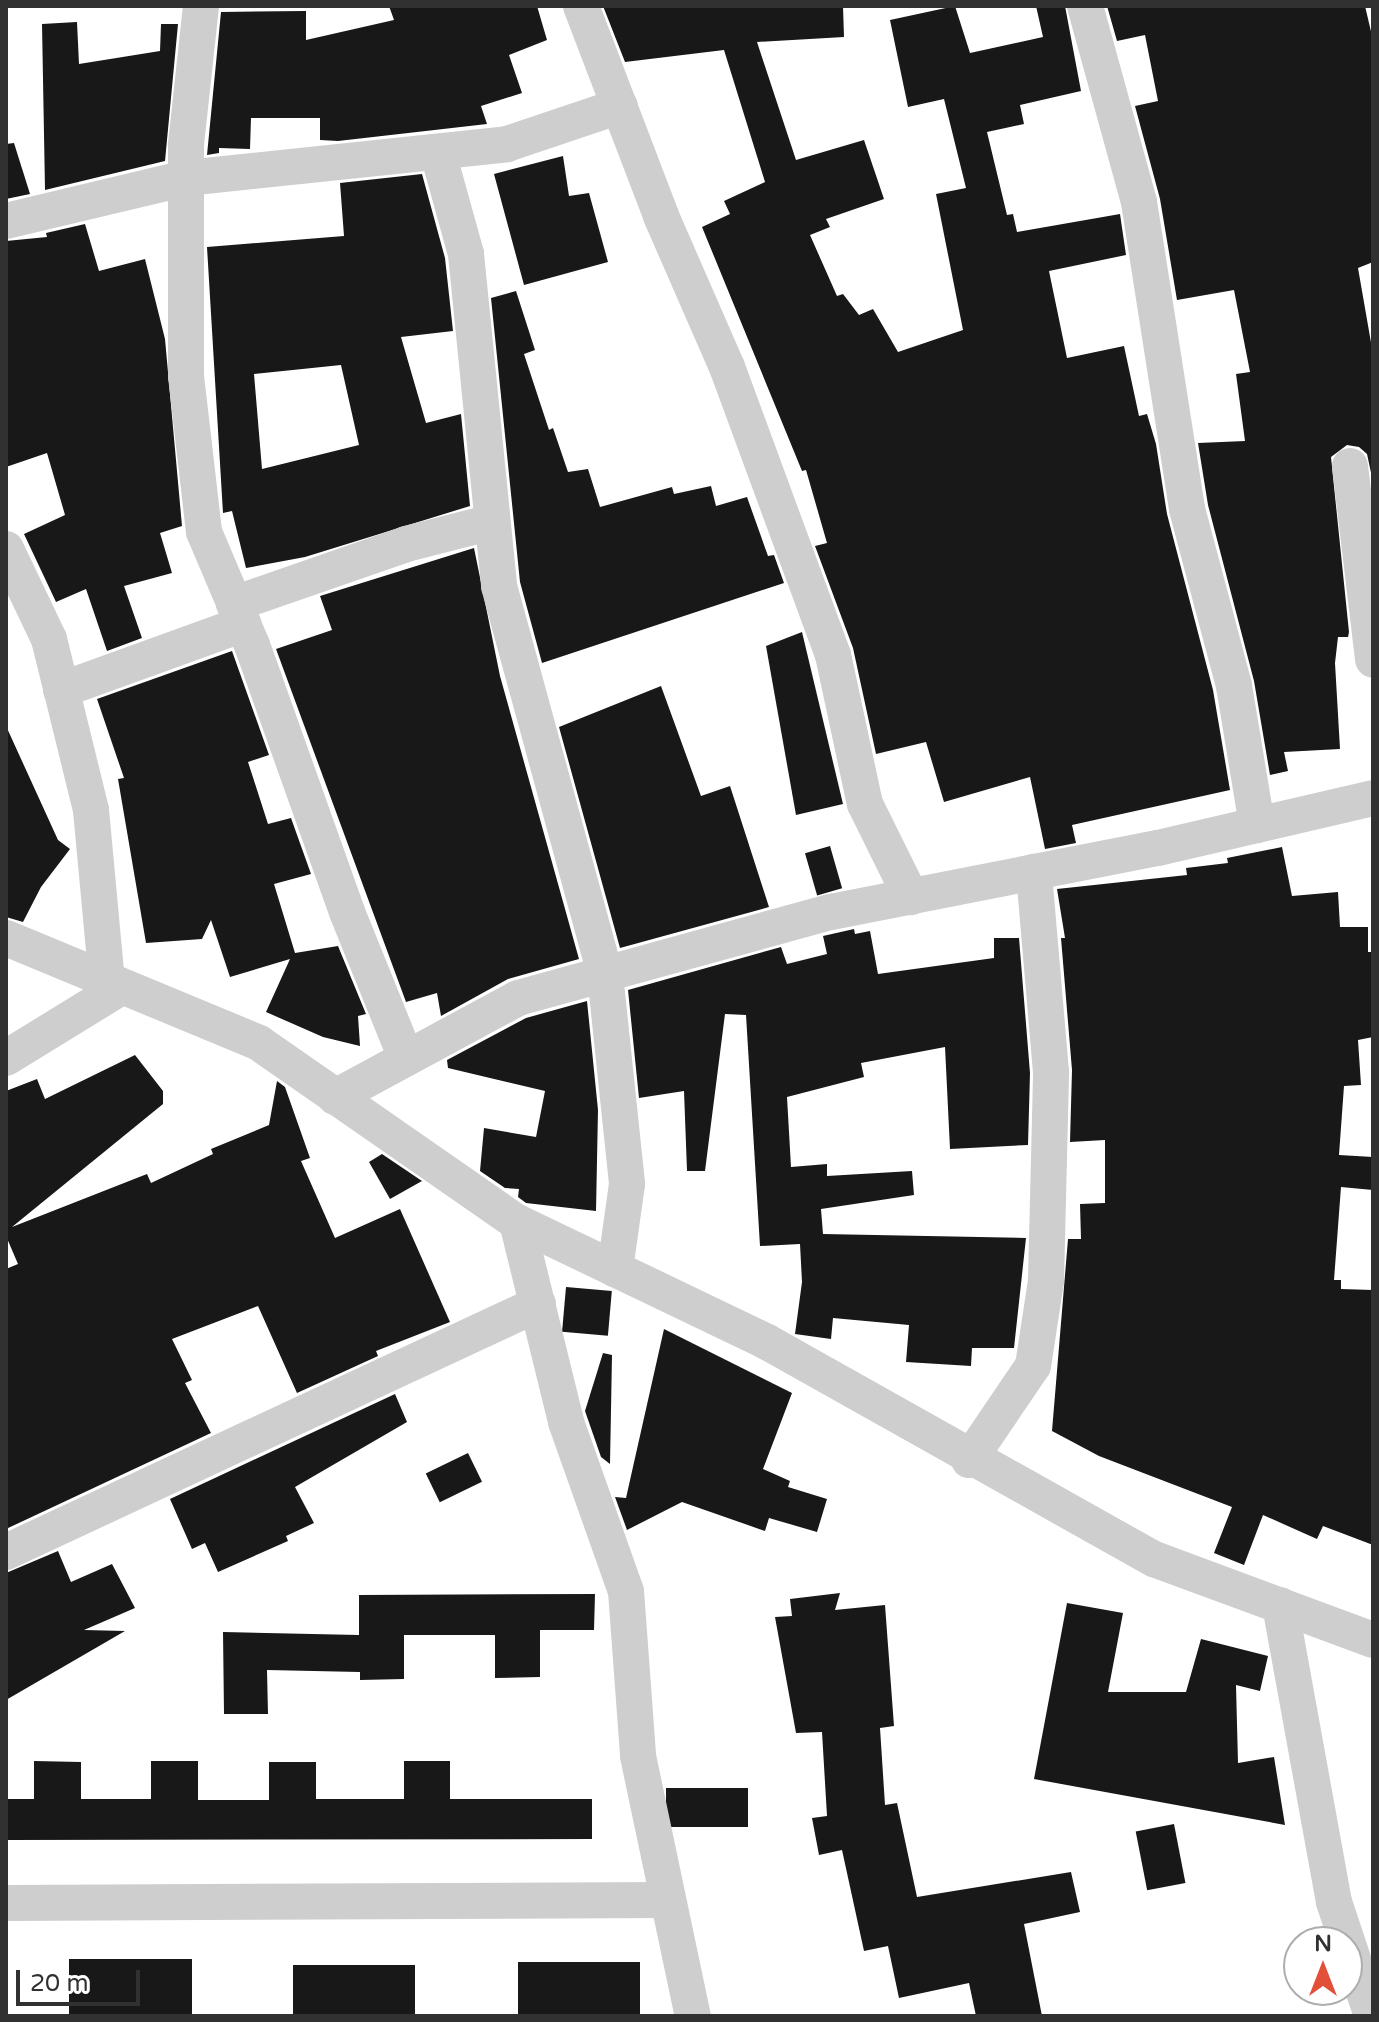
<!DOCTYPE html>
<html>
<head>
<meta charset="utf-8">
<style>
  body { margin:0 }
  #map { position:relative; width:1379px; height:2022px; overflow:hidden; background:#fff; font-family:"Varela Round",sans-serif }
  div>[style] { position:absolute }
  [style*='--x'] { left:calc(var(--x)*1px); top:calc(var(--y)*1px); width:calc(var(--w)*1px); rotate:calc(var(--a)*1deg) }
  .building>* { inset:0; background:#181818; transform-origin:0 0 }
  .minor>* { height:36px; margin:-18px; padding:0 18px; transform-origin:18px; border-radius:18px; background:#cecece }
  span { translate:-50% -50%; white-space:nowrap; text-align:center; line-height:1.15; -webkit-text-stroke:8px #fff; paint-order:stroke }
  .frame { position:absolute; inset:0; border:8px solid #313131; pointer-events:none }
  .north { position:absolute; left:1283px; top:1926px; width:80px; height:80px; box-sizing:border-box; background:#fff; border:2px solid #adadad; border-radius:50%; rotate:0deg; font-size:22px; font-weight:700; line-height:32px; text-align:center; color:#313131 }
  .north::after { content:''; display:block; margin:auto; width:28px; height:36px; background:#e25039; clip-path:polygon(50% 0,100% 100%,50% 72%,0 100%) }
  .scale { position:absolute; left:16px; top:1970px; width:124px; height:36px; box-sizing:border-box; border:4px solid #313131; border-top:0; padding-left:10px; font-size:24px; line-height:28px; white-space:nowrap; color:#313131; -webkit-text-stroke:6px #fff; paint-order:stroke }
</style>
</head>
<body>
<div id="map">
  <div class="building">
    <i style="clip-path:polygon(389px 6px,537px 6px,547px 40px,509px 55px,522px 93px,481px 106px,487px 124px,338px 141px,320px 140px,320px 118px,251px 118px,250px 149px,219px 148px,219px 153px,207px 155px,221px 12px,306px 11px,306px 40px,394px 20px)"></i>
    <i style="clip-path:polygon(603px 6px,843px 6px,844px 37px,757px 42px,796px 160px,864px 140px,884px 199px,826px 219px,830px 227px,810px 235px,837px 296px,843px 294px,859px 315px,873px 309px,898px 352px,963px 330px,936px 194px,966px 188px,944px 99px,908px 107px,890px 20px,955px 6px,970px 53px,1043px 37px,1036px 6px,1065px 6px,1081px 91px,1020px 105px,1024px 124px,987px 132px,1007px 215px,1013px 214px,1017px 232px,1120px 214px,1126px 255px,1049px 271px,1067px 358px,1124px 346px,1139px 416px,1147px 414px,1156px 444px,1167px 514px,1213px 690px,1230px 790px,1072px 825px,1076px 843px,1045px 849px,1030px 777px,944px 802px,926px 742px,876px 754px,853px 648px,815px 546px,827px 543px,806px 470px,802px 471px,702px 227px,730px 214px,724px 201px,765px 182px,724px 50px,625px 62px)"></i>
    <i style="clip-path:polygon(1107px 6px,1365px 6px,1373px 40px,1373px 262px,1358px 268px,1373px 354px,1373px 482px,1367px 454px,1359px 447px,1347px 445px,1331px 457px,1349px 632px,1348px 637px,1338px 637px,1335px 663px,1340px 749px,1284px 752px,1288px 771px,1270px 775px,1254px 681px,1208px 505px,1198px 443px,1245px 441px,1236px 374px,1250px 372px,1234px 290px,1177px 300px,1160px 199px,1135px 106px,1158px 101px,1145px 35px,1117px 41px)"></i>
    <i style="clip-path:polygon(77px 22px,79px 64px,160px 51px,161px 24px,178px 24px,165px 161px,45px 190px,42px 24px)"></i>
    <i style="clip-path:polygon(14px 143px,30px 194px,6px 199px,6px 144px)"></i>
    <i style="clip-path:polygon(563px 156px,569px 196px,589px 193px,608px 262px,524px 285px,494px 174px)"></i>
    <i style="clip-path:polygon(evenodd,422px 174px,445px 258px,453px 331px,401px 337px,426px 423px,461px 414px,470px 506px,305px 557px,246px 568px,232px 511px,223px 513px,207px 247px,344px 236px,340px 183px,422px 174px,341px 365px,359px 445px,262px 469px,254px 374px,341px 365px)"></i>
    <i style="clip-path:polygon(85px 224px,99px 271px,145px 259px,165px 339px,182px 526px,160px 533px,172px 573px,124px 586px,142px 638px,107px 651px,86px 589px,56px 602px,24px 534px,65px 515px,47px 453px,6px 467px,6px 241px,47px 237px,46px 233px)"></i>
    <i style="clip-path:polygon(516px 291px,535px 350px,524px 354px,549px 430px,553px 428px,568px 472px,588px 469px,600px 507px,672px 487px,674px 494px,711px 486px,716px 506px,747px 497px,768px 556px,774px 555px,784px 583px,542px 663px,520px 582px,491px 298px)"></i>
    <i style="clip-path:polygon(474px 548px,500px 676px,579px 959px,508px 979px,441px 1016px,437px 993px,406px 1002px,276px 649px,332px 630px,320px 596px)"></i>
    <i style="clip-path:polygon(802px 632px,843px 804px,796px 815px,766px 646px)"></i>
    <i style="clip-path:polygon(232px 651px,269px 755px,248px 762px,268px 824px,291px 818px,311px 874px,274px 884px,295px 953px,338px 946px,366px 1014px,358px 1016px,360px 1046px,323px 1037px,266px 1012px,290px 959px,230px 977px,211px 920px,202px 939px,146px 943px,118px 779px,124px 778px,97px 699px)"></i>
    <i style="clip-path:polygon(661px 686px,701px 796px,730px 786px,769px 907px,620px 948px,559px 727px)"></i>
    <i style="clip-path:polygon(6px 726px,58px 840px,70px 849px,41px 887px,23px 922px,6px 917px)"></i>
    <i style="left:830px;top:846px;width:44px;height:26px;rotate:74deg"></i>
    <i style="clip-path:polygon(1282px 847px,1292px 896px,1338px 892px,1340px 927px,1368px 927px,1368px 952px,1373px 952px,1373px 1037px,1358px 1040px,1361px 1085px,1344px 1086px,1339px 1155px,1373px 1157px,1373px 1190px,1341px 1187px,1334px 1280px,1341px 1280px,1341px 1289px,1373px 1290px,1373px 1545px,1323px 1526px,1317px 1539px,1263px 1515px,1244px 1565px,1214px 1553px,1232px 1507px,1099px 1456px,1052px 1431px,1068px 1239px,1081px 1239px,1080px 1204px,1105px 1203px,1105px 1140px,1070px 1142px,1072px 1070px,1061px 938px,1065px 938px,1057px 889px,1187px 875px,1186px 868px,1228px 863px,1227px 858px)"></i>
    <i style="clip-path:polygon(854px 929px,855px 934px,870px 931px,878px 974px,994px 958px,994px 938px,1019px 938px,1030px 1073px,1028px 1145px,950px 1149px,945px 1047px,861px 1063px,864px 1077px,787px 1097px,791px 1167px,827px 1164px,827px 1176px,912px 1171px,914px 1195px,821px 1209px,823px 1234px,1026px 1238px,1014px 1348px,972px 1348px,971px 1366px,906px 1362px,909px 1325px,833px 1318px,831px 1339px,795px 1334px,802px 1282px,800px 1244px,760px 1246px,746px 1015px,725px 1014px,705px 1171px,687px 1171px,684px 1091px,639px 1098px,628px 990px,781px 947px,787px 964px,827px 954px,823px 936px)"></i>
    <i style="clip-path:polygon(587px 1001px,598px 1110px,596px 1211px,526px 1203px,518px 1197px,519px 1189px,505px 1188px,480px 1171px,484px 1128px,536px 1137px,545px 1091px,448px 1068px,447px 1060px,526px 1018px)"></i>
    <i style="clip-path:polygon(135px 1055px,163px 1091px,163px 1104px,12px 1227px,147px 1174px,151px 1183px,213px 1154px,211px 1149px,269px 1125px,277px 1081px,285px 1087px,310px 1158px,301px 1161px,335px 1238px,400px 1209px,450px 1322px,376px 1351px,378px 1356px,297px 1393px,258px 1306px,172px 1339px,192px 1380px,185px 1383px,211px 1433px,6px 1529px,6px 1269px,18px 1264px,6px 1236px,6px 1091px,37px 1079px,45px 1099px)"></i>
    <i style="clip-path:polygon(382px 1154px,422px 1181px,390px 1199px,369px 1162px)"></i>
    <i style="left:566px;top:1287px;width:46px;height:45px;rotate:5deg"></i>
    <i style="clip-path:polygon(664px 1329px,792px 1393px,763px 1469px,790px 1481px,788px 1487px,827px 1499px,817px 1532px,769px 1518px,765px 1531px,682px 1502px,627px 1530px,615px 1497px,626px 1498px)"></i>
    <i style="clip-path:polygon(603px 1353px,612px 1355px,610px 1464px,601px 1457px,585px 1411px)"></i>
    <i style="clip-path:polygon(395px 1394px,407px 1422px,295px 1487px,314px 1523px,286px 1536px,288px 1541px,218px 1572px,205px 1543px,192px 1549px,170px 1499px)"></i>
    <i style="left:468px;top:1453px;width:32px;height:47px;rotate:64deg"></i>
    <i style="clip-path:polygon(58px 1551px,71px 1582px,112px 1564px,135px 1608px,84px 1630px,125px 1631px,6px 1700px,6px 1573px)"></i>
    <i style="clip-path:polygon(840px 1593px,835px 1610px,885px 1605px,894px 1726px,880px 1728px,885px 1805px,897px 1803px,917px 1897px,1071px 1872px,1080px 1912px,1024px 1924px,1042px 2016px,976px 2016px,969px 1983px,899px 1998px,888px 1946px,864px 1951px,842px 1850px,819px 1855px,812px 1818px,827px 1816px,822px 1732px,796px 1733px,775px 1617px,792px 1616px,790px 1599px)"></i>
    <i style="clip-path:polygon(595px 1594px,594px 1630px,540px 1630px,540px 1677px,495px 1678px,495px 1635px,404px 1635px,404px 1679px,360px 1680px,360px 1672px,267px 1670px,268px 1714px,224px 1714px,223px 1632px,359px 1635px,359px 1595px)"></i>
    <i style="clip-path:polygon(1067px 1603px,1123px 1613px,1108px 1692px,1186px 1692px,1201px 1639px,1268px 1656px,1260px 1691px,1236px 1685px,1238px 1763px,1274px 1757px,1285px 1825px,1034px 1779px)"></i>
    <i style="clip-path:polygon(34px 1761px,81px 1762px,81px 1799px,151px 1799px,151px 1761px,198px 1761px,198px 1800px,269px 1800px,269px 1762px,316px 1762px,316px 1799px,404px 1799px,404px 1761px,450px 1761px,450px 1799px,592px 1799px,592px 1839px,6px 1840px,6px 1799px,34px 1799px)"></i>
    <i style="left:748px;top:1788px;width:39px;height:82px;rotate:90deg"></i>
    <i style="left:1174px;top:1824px;width:60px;height:39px;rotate:79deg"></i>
    <i style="left:69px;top:1959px;width:123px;height:57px"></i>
    <i style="left:518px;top:1962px;width:122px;height:54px"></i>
    <i style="left:293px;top:1965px;width:122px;height:51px"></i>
  </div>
  <div class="minor">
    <i style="--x:201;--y:6;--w:140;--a:96.2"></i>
    <i style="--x:186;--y:145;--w:231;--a:90"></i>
    <i style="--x:186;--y:376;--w:157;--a:83.4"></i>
    <i style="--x:204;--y:532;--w:123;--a:67"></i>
    <i style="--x:252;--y:645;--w:283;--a:70.4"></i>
    <i style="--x:347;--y:912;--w:157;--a:68"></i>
    <i style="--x:581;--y:6;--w:225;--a:69.1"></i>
    <i style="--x:661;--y:216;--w:165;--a:66.4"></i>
    <i style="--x:727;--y:367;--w:307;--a:69.8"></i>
    <i style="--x:833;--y:655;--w:152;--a:77.9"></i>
    <i style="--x:865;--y:804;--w:104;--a:63.7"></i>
    <i style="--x:1085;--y:6;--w:203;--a:74.6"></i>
    <i style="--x:1139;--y:202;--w:311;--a:81.1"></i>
    <i style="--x:1187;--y:509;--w:183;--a:75.1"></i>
    <i style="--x:1234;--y:686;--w:141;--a:80.6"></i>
    <i style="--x:438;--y:153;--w:105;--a:74.5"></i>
    <i style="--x:466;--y:254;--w:334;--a:84.3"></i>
    <i style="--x:499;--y:586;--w:402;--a:74.7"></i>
    <i style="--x:605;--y:974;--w:211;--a:84"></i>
    <i style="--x:627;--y:1184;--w:86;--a:98"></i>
    <i style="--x:6;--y:221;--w:185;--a:-13.4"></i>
    <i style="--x:186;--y:178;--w:323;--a:-6"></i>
    <i style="--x:507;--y:144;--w:119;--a:-18.6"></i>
    <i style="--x:1350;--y:466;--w:195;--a:83.2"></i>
    <i style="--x:6;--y:549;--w:100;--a:64.5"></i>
    <i style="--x:49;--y:639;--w:176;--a:76.2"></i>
    <i style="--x:91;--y:810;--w:173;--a:84.7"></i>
    <i style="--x:234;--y:604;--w:182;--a:-19.2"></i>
    <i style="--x:406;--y:544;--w:89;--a:-14.3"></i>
    <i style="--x:61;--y:690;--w:194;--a:-19.9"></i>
    <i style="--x:6;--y:938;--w:274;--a:22.5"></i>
    <i style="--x:259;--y:1043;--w:314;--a:34.8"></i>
    <i style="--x:517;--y:1222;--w:277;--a:25.6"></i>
    <i style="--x:767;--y:1342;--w:444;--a:29.3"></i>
    <i style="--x:1154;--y:1559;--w:233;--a:20.3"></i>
    <i style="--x:6;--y:1058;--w:134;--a:-31.6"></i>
    <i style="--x:335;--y:1097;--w:208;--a:-28.4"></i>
    <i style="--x:518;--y:998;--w:325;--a:-15.4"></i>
    <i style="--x:831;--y:912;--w:333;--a:-11.1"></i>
    <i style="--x:1158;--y:848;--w:221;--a:-13.1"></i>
    <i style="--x:517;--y:1222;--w:206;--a:76.2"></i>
    <i style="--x:566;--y:1422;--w:179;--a:70.5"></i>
    <i style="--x:626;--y:1591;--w:165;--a:85.8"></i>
    <i style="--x:638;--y:1756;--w:266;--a:78.1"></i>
    <i style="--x:969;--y:1460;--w:114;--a:-55.8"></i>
    <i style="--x:1033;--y:1366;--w:86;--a:-81.3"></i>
    <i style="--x:1046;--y:1281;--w:209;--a:-88.6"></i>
    <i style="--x:1051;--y:1072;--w:201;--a:-94.9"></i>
    <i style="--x:6;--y:1552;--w:587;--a:-24.99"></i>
    <i style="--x:1280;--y:1605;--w:302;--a:79.7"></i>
    <i style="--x:1334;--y:1902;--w:120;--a:71.6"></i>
    <i style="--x:6;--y:1903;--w:658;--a:-0.26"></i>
  </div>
  <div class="frame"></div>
  <div class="north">N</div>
  <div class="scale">20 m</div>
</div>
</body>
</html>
